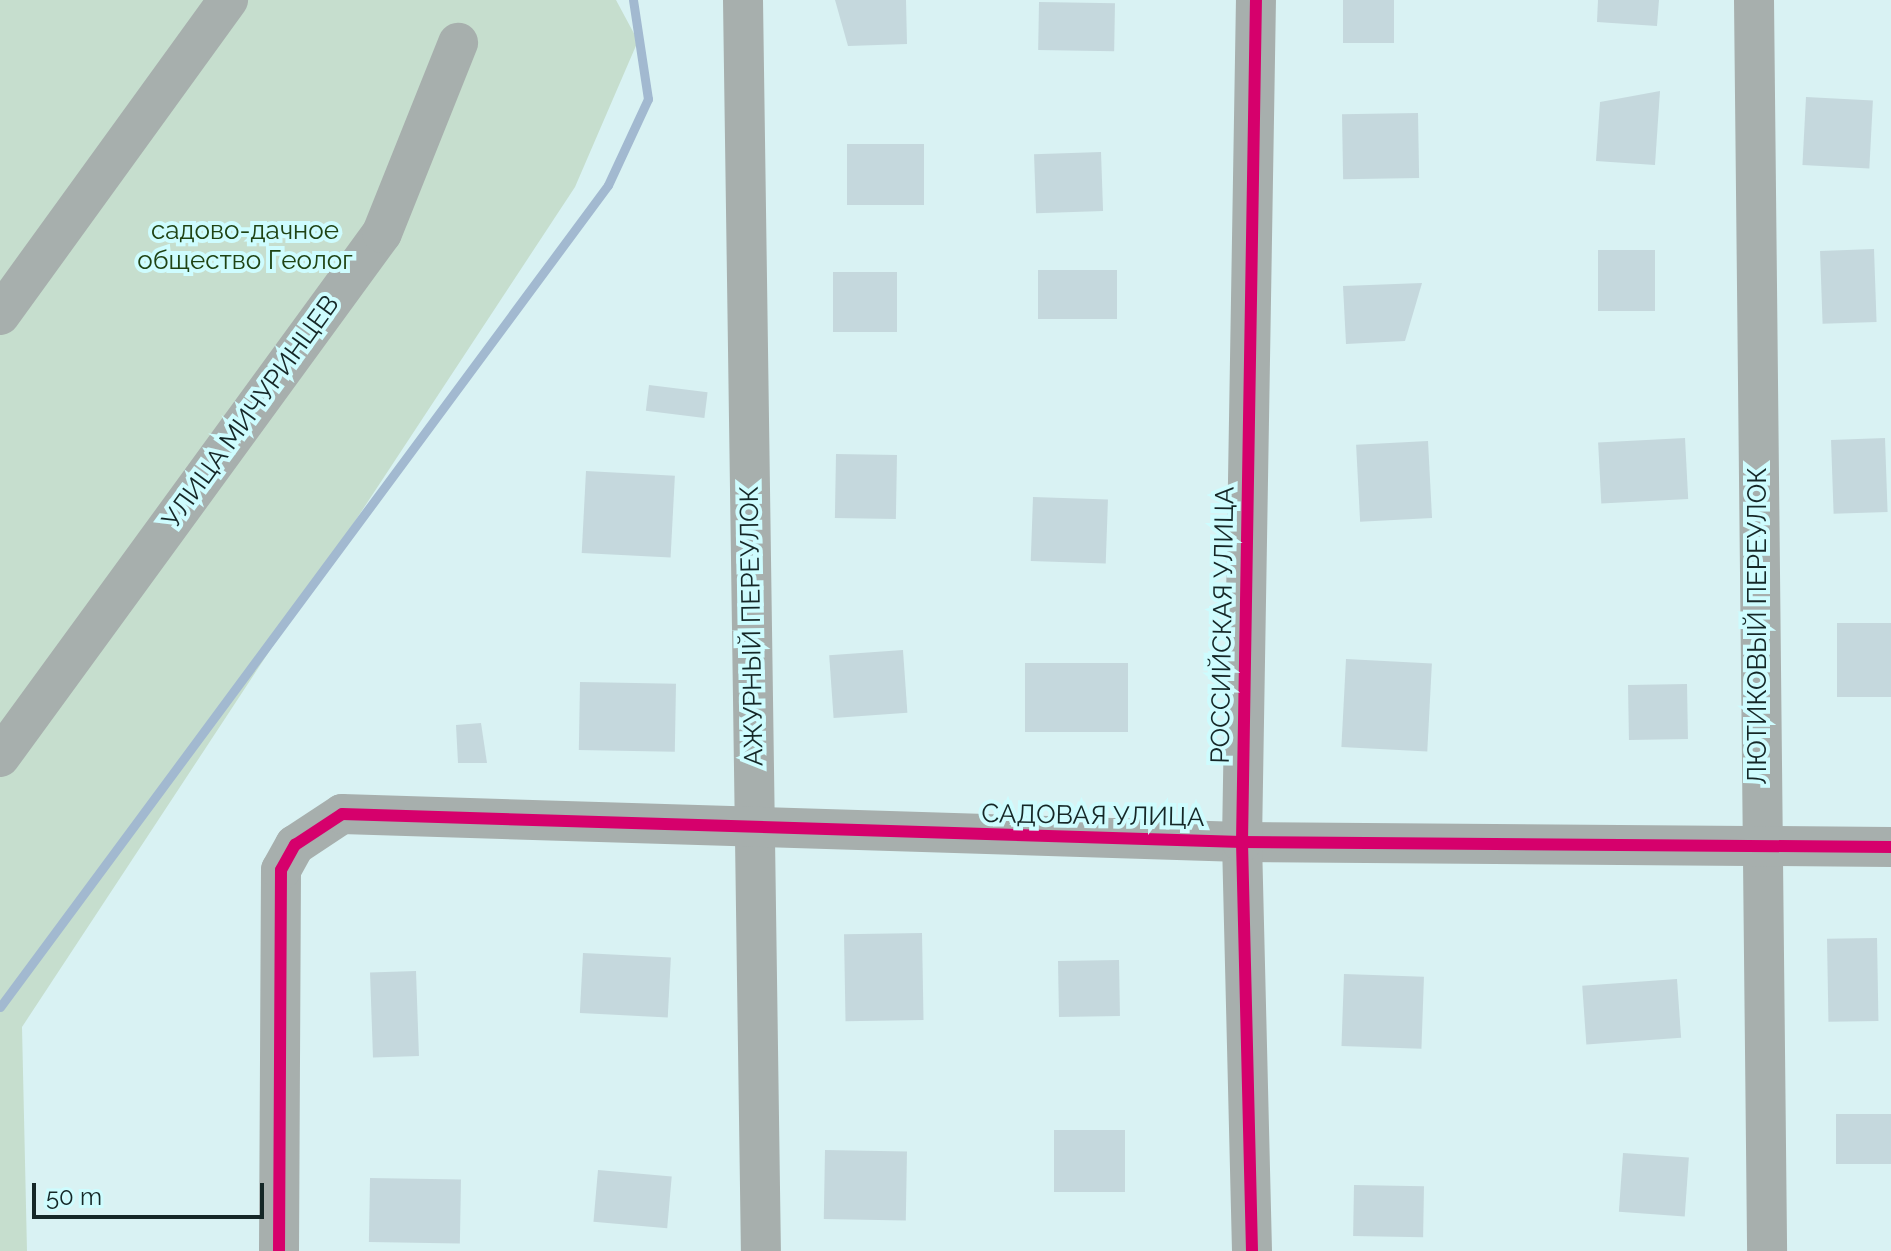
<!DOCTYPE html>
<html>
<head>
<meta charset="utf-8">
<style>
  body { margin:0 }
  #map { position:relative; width:1891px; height:1251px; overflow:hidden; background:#d9f2f3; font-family:Raleway,sans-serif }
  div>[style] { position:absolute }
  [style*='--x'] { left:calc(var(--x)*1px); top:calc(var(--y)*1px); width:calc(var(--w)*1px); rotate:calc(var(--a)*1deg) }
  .green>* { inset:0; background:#c6dece }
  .stream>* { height:9px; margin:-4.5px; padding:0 4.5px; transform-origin:4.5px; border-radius:4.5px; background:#a2b9d0 }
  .building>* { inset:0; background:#c5d8dd; transform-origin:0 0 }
  .minor>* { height:40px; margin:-20px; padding:0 20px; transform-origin:20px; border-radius:20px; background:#a7afad }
  .cycleway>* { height:12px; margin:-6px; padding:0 6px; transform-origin:6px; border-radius:6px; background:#d6006c }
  span { translate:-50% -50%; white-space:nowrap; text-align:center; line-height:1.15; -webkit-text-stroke:8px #cefcfe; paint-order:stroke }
  .park-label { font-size:26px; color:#1f4314 }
  .street-label { font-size:26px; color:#152727 }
  .scale { position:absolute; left:32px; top:1183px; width:232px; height:36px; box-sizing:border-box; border:4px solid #152727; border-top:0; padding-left:10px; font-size:24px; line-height:28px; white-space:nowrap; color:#152727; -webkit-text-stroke:6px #cefcfe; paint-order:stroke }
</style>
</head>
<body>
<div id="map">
  <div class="green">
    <i style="clip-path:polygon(0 0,616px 0,638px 41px,575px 187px,22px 1027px,27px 1251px,0 1251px)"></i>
  </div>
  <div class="stream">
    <i style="--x:0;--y:1007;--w:1022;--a:-53.51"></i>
    <i style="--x:608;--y:185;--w:95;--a:-65.1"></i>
    <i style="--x:648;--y:99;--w:100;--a:-98.6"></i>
  </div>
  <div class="building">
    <i style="clip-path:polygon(835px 0,906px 0,907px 44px,848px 46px)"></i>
    <i style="left:1343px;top:0;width:51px;height:43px"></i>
    <i style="clip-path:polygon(1598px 0,1659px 0,1657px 26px,1597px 22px)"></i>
    <i style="left:1039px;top:2px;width:76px;height:48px;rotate:1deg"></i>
    <i style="clip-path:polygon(1660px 91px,1655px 165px,1596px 161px,1600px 102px)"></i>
    <i style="left:1806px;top:97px;width:67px;height:68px;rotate:3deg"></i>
    <i style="left:1418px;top:113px;width:65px;height:76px;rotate:89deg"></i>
    <i style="left:847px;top:144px;width:77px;height:61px"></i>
    <i style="left:1101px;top:152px;width:59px;height:67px;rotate:88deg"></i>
    <i style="left:1874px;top:249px;width:73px;height:54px;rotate:88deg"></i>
    <i style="left:1598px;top:250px;width:57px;height:61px"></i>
    <i style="left:1038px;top:270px;width:79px;height:49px"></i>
    <i style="left:833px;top:272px;width:64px;height:60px"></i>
    <i style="clip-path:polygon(1422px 283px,1405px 341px,1346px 344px,1343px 286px)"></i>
    <i style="left:649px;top:385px;width:59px;height:26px;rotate:7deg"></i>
    <i style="left:1685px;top:438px;width:61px;height:87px;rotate:87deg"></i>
    <i style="left:1885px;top:438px;width:74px;height:54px;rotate:88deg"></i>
    <i style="left:1428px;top:441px;width:77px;height:72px;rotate:87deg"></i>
    <i style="left:836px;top:454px;width:61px;height:64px;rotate:1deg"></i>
    <i style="left:586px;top:471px;width:89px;height:82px;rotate:3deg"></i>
    <i style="left:1033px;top:497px;width:75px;height:64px;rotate:2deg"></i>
    <i style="left:1891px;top:623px;width:74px;height:54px;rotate:90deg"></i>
    <i style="left:903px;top:650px;width:63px;height:74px;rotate:86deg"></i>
    <i style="left:1346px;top:659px;width:86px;height:88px;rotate:3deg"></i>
    <i style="left:1128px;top:663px;width:69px;height:103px;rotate:90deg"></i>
    <i style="left:580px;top:682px;width:96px;height:68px;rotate:1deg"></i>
    <i style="left:1687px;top:684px;width:55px;height:59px;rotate:89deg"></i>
    <i style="clip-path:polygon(481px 723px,487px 763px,458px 763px,456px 725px)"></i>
    <i style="left:922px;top:933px;width:87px;height:78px;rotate:89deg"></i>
    <i style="left:1877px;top:938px;width:83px;height:50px;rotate:89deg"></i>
    <i style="left:583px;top:953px;width:88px;height:60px;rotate:3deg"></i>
    <i style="left:1119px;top:960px;width:56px;height:61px;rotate:89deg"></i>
    <i style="left:416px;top:971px;width:85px;height:46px;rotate:88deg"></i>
    <i style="left:1344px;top:974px;width:80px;height:72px;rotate:2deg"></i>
    <i style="left:1677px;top:979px;width:59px;height:95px;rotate:86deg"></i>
    <i style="left:1891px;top:1114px;width:50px;height:55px;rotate:90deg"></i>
    <i style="left:1054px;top:1130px;width:71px;height:62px"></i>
    <i style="left:825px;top:1150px;width:82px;height:69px;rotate:1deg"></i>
    <i style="left:1623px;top:1153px;width:66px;height:59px;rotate:4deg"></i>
    <i style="left:598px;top:1170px;width:74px;height:52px;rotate:5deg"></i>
    <i style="left:370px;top:1178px;width:91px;height:64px;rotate:1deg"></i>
    <i style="left:1354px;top:1185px;width:70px;height:51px;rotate:1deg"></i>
  </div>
  <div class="minor">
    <i style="--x:743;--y:0;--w:1251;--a:89.18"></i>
    <i style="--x:1754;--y:0;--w:1251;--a:89.4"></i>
    <i style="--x:0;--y:315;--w:389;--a:-54.1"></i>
    <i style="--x:0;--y:757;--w:648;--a:-53.91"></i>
    <i style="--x:382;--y:233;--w:205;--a:-68.2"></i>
    <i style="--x:279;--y:1251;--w:381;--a:-89.7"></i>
    <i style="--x:281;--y:870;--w:29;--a:-61"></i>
    <i style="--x:295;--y:845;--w:56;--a:-33.4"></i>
    <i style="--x:342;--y:814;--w:900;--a:1.78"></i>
    <i style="--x:1242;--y:842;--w:649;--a:0.44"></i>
    <i style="--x:1252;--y:1251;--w:409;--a:-91.4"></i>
    <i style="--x:1242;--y:842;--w:842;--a:-89.05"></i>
  </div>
  <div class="cycleway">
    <i style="--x:279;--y:1251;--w:381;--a:-89.7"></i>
    <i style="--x:281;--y:870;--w:29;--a:-61"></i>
    <i style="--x:295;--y:845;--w:56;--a:-33.4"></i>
    <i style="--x:342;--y:814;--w:900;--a:1.78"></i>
    <i style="--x:1242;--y:842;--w:649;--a:0.44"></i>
    <i style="--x:1252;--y:1251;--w:409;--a:-91.4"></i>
    <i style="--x:1242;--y:842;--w:842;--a:-89.05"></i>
  </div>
  <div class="park-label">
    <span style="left:245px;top:246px">садово-дачное<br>общество Геолог</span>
  </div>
  <div class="street-label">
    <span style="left:251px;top:412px;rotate:-54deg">УЛИЦА МИЧУРИНЦЕВ</span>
    <span style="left:1223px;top:625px;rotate:-89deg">РОССИЙСКАЯ УЛИЦА</span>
    <span style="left:752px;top:626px;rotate:-91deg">АЖУРНЫЙ ПЕРЕУЛОК</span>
    <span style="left:1758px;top:626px;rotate:-90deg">ЛЮТИКОВЫЙ ПЕРЕУЛОК</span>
    <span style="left:1093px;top:816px;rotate:1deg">САДОВАЯ УЛИЦА</span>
  </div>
  <div class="scale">50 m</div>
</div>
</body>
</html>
